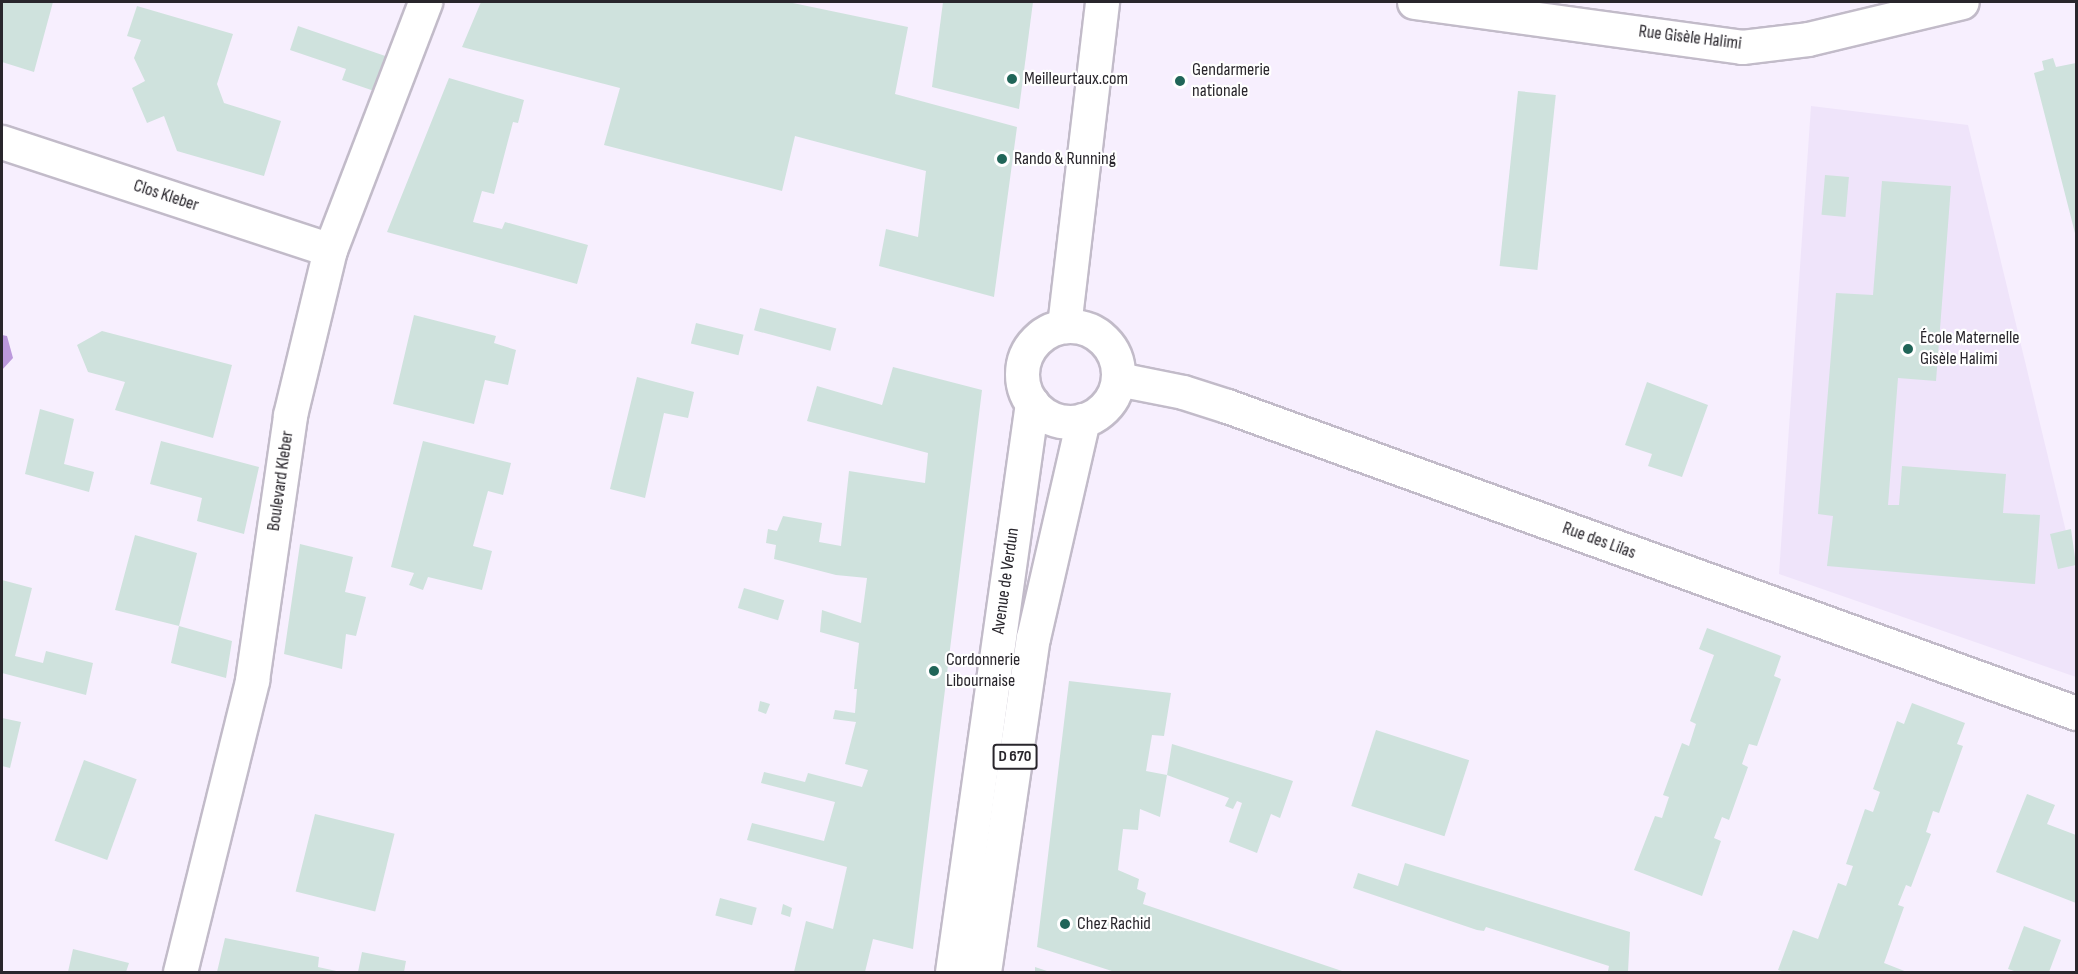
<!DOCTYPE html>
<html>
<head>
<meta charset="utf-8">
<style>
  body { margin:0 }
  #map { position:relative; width:2078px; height:974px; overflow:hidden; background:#f7effe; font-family:"Sofia Sans Condensed",sans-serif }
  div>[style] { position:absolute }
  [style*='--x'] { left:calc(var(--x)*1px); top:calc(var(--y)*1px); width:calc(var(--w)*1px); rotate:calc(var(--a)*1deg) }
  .built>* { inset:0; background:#efe4fa }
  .water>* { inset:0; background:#bc99dc }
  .building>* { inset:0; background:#cfe2dd; transform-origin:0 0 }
  .roads { filter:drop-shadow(2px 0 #c2bbc9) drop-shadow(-2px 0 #c2bbc9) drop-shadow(0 2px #c2bbc9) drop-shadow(0 -2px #c2bbc9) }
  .minor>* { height:33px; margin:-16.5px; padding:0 16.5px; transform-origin:16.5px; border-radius:16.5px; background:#fff }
  .tertiary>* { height:33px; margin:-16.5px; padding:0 16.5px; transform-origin:16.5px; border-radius:16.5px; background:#fff }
  .primary>* { height:33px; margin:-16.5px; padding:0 16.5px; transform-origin:16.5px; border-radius:16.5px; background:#fff }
  .primary>.ring { margin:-16.5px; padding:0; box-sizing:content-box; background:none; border:33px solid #fff; border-radius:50% }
  .dots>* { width:16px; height:16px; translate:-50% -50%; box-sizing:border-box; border:3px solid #fff; border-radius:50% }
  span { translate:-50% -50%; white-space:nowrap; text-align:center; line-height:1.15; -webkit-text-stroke:4.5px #fff; paint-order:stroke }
  .shield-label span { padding:2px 4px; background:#fff; border:2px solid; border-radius:4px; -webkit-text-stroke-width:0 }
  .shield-label { font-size:16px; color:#29262c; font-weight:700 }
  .street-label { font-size:18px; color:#29262c }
  .poi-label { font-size:18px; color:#29262c }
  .left { translate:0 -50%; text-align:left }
  .frame { position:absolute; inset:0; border:3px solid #29262c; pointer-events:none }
</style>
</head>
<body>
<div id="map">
  <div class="built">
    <i style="clip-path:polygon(1811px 106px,1968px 125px,2076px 573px,2076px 677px,1779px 574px)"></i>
  </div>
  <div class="water">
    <i style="clip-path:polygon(2px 335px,7px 336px,13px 358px,2px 370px)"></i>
  </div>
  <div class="building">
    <i style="clip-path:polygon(2px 2px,53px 2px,34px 72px,2px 62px)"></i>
    <i style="clip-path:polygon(481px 2px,788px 2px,908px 27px,895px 94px,1017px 127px,994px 297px,879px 266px,886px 229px,918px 237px,926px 171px,795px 136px,782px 191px,604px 145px,620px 88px,462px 47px)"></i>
    <i style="clip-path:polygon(943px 2px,1033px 2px,1019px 109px,932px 87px)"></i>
    <i style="clip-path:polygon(137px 6px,233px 34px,217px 84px,224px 103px,281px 121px,264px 176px,177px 151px,164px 116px,147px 123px,132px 88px,145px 81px,134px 58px,141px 40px,127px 36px)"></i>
    <i style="clip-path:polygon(298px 26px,394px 59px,380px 93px,342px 80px,346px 69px,290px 50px)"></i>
    <i style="clip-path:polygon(2053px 58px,2056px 67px,2076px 63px,2076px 237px,2034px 73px,2044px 70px,2042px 61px)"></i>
    <i style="clip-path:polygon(449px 78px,524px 100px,518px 123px,513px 122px,494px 194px,482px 191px,473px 222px,502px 229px,505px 222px,588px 245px,577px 284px,387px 232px)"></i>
    <i style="left:1518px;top:91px;width:38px;height:176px;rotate:6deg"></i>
    <i style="left:1825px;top:175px;width:24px;height:40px;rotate:5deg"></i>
    <i style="clip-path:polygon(1882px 181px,1951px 186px,1936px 381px,1898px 378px,1888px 505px,1899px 505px,1902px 466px,2006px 474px,2003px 513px,2040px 515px,2035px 584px,1827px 566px,1833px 516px,1818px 514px,1836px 293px,1873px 295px)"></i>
    <i style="left:760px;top:308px;width:79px;height:23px;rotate:15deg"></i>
    <i style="clip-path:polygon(414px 315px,496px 336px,494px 343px,516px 350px,508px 385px,485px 380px,474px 424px,393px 404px)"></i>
    <i style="left:696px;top:323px;width:49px;height:21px;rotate:14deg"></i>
    <i style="clip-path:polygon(102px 331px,232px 365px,213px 438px,115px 410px,125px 382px,88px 372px,77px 345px)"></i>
    <i style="clip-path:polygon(893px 367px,982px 390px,913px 949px,873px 939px,865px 972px,794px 972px,806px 921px,833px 929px,847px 867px,747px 840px,752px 823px,824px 841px,835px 802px,761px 783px,764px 772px,805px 782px,808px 773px,862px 787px,868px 770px,845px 764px,856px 722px,833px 719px,835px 710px,855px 713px,857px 689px,854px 689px,859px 643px,820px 632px,822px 610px,861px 623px,867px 578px,836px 575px,774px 559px,776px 545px,766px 543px,768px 529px,777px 531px,783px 516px,822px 523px,819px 542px,841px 546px,849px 471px,925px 483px,928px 453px,807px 421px,817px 386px,882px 405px)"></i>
    <i style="clip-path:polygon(637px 377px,694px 392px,688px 418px,664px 413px,645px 498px,610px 489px)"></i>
    <i style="clip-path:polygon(1647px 382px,1708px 405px,1682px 477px,1648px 466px,1652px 454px,1625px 445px)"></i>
    <i style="clip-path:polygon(40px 409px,74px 419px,64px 464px,94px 472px,89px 492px,25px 474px)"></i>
    <i style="clip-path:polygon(161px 441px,259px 467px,244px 534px,197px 521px,202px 498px,150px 484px)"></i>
    <i style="clip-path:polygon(423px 441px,511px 463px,503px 495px,488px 491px,473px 546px,492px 551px,482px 590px,428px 577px,423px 590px,409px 585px,414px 573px,391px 567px)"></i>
    <i style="clip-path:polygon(2071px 529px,2076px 565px,2058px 569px,2050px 534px)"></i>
    <i style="clip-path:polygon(135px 535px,197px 553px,179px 626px,232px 641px,226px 678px,171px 663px,179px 626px,115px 610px)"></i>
    <i style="clip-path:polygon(300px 544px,353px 557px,345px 592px,366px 597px,356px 636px,346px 634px,342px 669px,284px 654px)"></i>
    <i style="clip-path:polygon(2px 580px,32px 588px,15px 656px,43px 663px,46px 651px,93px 663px,86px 695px,2px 673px)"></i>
    <i style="left:744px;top:588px;width:42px;height:21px;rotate:17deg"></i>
    <i style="clip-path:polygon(1707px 628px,1781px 656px,1774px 676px,1781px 679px,1757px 746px,1749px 744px,1742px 764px,1748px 767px,1729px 820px,1722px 817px,1714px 838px,1721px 841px,1702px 896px,1634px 870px,1655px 816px,1662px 818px,1669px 797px,1663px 795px,1682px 743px,1689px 746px,1696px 724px,1690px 721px,1714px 655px,1699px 649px)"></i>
    <i style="clip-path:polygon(1069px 681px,1171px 693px,1164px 736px,1152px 735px,1146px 771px,1167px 775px,1160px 817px,1140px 809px,1138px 830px,1123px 829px,1118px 870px,1139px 879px,1137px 889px,1146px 893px,1143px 904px,1345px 972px,1115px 972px,1037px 947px)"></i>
    <i style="clip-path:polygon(760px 701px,770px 704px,766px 714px,758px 711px)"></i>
    <i style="clip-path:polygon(1912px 703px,1965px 723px,1957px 744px,1963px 746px,1939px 813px,1933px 811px,1926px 832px,1931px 834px,1911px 887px,1906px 885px,1898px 905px,1904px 907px,1884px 963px,1907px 972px,1785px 972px,1778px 970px,1793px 930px,1818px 939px,1838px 883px,1846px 886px,1853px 866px,1846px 864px,1865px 809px,1873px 812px,1880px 792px,1873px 789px,1897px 721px,1904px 724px)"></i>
    <i style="clip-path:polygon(2px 718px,21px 722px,10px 768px,2px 766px)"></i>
    <i style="left:1376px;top:730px;width:98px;height:80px;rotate:18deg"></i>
    <i style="clip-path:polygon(1172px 744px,1293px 781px,1280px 818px,1271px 814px,1257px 853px,1229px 842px,1242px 803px,1237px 801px,1233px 809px,1225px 806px,1229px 798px,1167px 775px)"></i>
    <i style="left:84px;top:760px;width:56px;height:86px;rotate:20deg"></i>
    <i style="clip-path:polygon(2027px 794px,2055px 805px,2047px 824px,2076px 835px,2076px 903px,1996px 872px)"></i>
    <i style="left:315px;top:814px;width:82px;height:80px;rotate:14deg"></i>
    <i style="clip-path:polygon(1405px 863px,1630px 932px,1628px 972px,1608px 971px,1609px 966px,1486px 927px,1484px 931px,1477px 930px,1353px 888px,1358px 873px,1398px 886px)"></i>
    <i style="left:720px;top:898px;width:38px;height:18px;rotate:15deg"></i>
    <i style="clip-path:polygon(783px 904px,792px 908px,790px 917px,781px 914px)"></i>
    <i style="clip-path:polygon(2024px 926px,2061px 940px,2049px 972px,2017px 972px,2008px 969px)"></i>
    <i style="clip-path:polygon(225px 938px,319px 957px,318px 967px,341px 972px,217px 972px)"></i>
    <i style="clip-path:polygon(73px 949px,129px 963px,126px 972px,68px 972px)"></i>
    <i style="clip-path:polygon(362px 952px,406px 961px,404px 972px,358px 972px)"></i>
    <i style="clip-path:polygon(1035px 967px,1050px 972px,1035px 972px)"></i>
  </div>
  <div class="roads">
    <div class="minor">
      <i style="--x:1414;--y:2;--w:331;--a:7.8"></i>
      <i style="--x:1742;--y:47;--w:66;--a:-6.9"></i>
      <i style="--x:1808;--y:39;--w:158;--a:-13.5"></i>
      <i style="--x:2;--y:142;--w:345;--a:18.2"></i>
      <i style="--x:180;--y:972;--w:301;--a:-76.1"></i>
      <i style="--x:252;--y:680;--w:268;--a:-81.8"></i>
      <i style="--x:290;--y:415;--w:170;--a:-76.4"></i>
      <i style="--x:330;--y:250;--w:266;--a:-69"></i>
    </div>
    <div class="tertiary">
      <i style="--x:1118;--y:379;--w:66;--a:11.3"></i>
      <i style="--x:1183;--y:392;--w:46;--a:17.7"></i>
      <i style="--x:1227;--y:406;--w:903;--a:19.88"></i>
    </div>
    <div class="primary">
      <i class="ring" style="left:1022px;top:326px;width:63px;height:63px"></i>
      <i style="--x:1064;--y:326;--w:326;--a:-83.3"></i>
      <i style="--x:952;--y:972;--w:575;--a:-82"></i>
      <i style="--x:984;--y:972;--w:338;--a:-81.7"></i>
      <i style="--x:1033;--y:638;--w:224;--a:-77.1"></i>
    </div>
  </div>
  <div class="dots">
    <i style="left:1012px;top:79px;background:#206558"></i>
    <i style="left:1180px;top:81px;background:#206558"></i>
    <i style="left:1002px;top:159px;background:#206558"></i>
    <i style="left:1908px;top:349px;background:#206558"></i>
    <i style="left:934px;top:671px;background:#206558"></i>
    <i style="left:1065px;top:924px;background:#206558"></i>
  </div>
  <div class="shield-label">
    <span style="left:1015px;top:757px">D 670</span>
  </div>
  <div class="street-label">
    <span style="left:1690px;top:38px;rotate:7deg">Rue Gisèle Halimi</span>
    <span style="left:166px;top:196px;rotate:18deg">Clos Kleber</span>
    <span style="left:281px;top:481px;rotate:-82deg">Boulevard Kleber</span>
    <span style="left:1599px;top:541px;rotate:20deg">Rue des Lilas</span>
    <span style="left:1006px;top:581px;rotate:-82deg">Avenue de Verdun</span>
  </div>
  <div class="poi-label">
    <span class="left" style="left:1192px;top:81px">Gendarmerie<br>nationale</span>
    <span class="left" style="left:1024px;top:79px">Meilleurtaux.com</span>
    <span class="left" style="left:1014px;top:159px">Rando &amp; Running</span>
    <span class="left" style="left:1920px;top:349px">École Maternelle<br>Gisèle Halimi</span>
    <span class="left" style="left:946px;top:671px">Cordonnerie<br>Libournaise</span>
    <span class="left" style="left:1077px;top:924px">Chez Rachid</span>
  </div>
  <div class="frame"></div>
</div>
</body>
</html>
